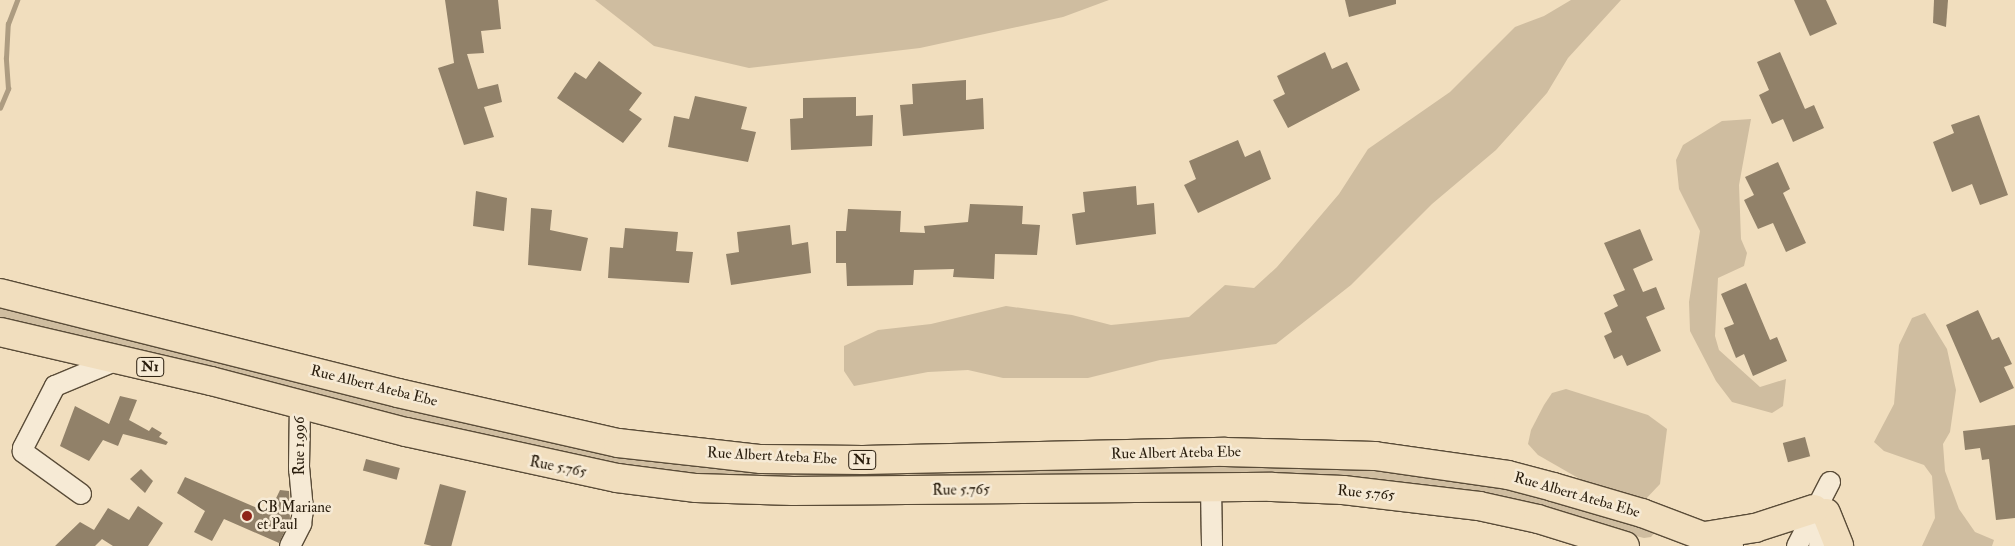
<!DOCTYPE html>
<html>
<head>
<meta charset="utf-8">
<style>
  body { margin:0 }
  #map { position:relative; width:2015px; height:546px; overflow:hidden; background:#f1debe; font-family:"IM FELL Double Pica",serif }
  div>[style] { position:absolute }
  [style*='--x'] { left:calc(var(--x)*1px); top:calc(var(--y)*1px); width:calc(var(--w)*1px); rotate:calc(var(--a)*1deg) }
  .green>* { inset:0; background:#cfbda0 }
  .stream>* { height:4.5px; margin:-2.25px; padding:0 2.25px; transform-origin:2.25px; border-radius:2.25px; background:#ad9c81 }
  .building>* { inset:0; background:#918169; transform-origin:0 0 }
  .roads { filter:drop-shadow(1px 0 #5a4c38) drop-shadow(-1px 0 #5a4c38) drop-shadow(0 1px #5a4c38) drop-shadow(0 -1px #5a4c38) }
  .minor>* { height:20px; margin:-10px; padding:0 10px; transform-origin:10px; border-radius:10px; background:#f6ead5 }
  .highway>* { height:28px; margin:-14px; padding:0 14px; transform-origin:14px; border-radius:14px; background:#f1debe }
  .dots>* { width:14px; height:14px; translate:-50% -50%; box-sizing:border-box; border:2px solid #f6ead5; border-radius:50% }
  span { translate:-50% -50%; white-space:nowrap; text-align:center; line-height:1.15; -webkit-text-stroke:5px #f6ead5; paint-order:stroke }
  .shield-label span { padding:1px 4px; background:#f6ead5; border:1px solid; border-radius:4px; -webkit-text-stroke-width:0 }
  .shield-label { font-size:14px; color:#281c0c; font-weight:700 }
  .street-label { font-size:15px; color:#281c0c }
  .poi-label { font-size:15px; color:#281c0c }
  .left { translate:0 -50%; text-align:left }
</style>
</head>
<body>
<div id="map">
  <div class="green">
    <i style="clip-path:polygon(595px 0,1109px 0,1063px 17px,920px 48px,749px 68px,654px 46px)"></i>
    <i style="clip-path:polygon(1571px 0,1621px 0,1568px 58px,1547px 93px,1496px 150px,1432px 204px,1351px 285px,1276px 344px,1160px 360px,1088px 378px,1003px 378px,968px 370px,928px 372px,854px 386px,844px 371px,844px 346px,878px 330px,931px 324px,1006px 306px,1072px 315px,1111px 325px,1161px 320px,1189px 317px,1225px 285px,1254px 288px,1277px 267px,1339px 194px,1368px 149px,1450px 92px,1515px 27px,1544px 16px)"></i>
    <i style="clip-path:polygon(1751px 119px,1739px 185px,1741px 239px,1747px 253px,1744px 266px,1718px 278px,1715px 336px,1719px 350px,1760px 387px,1786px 379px,1783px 406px,1772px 413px,1732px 402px,1716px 381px,1690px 331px,1689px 302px,1700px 231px,1679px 189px,1676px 160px,1683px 145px,1722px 121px)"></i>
    <i style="clip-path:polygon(0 305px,557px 441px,1363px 466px,1474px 480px,1648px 522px,1655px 532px,1651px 537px,1644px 538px,1472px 496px,703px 481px,552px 456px,0 322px)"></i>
    <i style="clip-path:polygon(1925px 313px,1947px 349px,1956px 390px,1950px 432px,1943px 444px,1945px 471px,1959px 509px,1975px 532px,1994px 540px,1992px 546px,1922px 546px,1935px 518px,1932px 476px,1924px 465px,1884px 451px,1874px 442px,1894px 404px,1899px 345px,1912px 318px)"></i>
    <i style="clip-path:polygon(1566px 389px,1648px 415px,1667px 429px,1660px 484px,1642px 503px,1599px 490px,1538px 455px,1528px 444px,1531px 430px,1544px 405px,1552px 393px)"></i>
  </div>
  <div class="stream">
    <i style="--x:0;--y:108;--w:21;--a:-67"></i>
    <i style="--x:8;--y:89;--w:31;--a:-94"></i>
    <i style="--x:6;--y:58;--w:34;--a:-87"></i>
    <i style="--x:8;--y:24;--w:26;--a:-69"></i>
  </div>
  <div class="building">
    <i style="clip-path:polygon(445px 0,498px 0,501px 29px,481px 31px,484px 53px,467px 54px,478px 89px,498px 84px,502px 102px,484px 107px,494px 137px,464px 145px,438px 68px,454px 63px)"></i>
    <i style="clip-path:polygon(1345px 0,1396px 0,1396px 4px,1349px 17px)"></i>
    <i style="clip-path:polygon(1794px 0,1826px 0,1837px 24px,1810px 36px)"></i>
    <i style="clip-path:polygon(1934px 0,1948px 0,1946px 27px,1933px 23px)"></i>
    <i style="clip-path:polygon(1325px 52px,1332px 69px,1347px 62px,1360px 90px,1288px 128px,1273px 100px,1285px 94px,1277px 76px)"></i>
    <i style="clip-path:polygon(1780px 52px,1805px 109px,1814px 105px,1824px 128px,1793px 142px,1783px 119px,1772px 124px,1759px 95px,1769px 90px,1757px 62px)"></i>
    <i style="clip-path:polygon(599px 61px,642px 93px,629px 110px,642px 119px,623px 143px,557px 98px,575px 72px,586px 79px)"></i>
    <i style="clip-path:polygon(966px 80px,966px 100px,983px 98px,984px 129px,903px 136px,900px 105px,913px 104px,912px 84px)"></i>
    <i style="clip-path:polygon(695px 96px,747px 107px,741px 129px,756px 132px,748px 162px,668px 147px,674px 116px,689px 119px)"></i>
    <i style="clip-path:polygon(856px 97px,856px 116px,873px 115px,872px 146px,791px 150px,790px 119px,803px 118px,803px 98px)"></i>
    <i style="clip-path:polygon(1979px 115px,2008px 195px,1980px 205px,1972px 184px,1952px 192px,1933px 142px,1954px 133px,1951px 125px)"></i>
    <i style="clip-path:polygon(1238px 140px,1245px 157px,1260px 150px,1271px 179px,1198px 213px,1184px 185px,1196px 179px,1189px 161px)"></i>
    <i style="clip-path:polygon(1778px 162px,1790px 189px,1783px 193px,1806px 243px,1786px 252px,1773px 223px,1758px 229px,1744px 200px,1754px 195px,1745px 177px)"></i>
    <i style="clip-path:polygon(1136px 186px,1137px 205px,1154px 203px,1156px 234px,1076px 245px,1072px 214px,1085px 212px,1083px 192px)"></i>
    <i style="clip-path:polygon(476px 191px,507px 198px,504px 231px,473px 226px)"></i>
    <i style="clip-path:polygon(970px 204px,1023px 206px,1022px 224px,1040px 225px,1037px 255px,995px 254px,994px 279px,953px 277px,954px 269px,914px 270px,913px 285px,847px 286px,846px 263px,836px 263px,836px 231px,846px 231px,848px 209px,901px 211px,900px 232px,925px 233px,924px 226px,968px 222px)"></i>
    <i style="clip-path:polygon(531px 208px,552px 210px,550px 230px,588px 238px,581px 271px,528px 265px)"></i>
    <i style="clip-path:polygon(790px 225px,792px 245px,808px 242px,811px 273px,731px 285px,726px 254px,739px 252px,737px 232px)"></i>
    <i style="clip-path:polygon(625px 228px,678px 232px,676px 251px,693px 252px,689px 283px,608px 278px,610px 247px,623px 248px)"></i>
    <i style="clip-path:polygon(1640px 229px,1653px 260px,1633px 269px,1643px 292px,1656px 287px,1665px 309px,1646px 317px,1661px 351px,1627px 366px,1622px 355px,1614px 359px,1604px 336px,1612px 332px,1604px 313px,1618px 306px,1613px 295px,1625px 290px,1604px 243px)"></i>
    <i style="clip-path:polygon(1746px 283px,1770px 340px,1777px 337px,1787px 361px,1753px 376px,1744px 354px,1736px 358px,1724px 328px,1734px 324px,1721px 294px)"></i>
    <i style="clip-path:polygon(1978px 310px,1992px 340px,1999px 337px,2012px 364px,2004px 367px,2014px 388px,1980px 403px,1946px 325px)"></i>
    <i style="clip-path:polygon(120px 396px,137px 400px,129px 420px,149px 431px,152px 427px,162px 433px,159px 437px,168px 442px,166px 445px,123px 434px,118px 446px,103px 440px,89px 461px,60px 446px,75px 406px,109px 424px)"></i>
    <i style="clip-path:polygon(2015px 425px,2015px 518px,1996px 520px,1989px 459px,1982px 460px,1980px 448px,1965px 450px,1963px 431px)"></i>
    <i style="left:1805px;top:437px;width:20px;height:23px;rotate:75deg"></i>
    <i style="left:366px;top:459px;width:35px;height:12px;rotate:15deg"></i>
    <i style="clip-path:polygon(141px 469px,153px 481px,145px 493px,130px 479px)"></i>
    <i style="clip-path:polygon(185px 477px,269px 513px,280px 490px,289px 491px,290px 520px,279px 543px,224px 519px,212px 541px,194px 532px,205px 511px,177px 493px)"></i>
    <i style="left:440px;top:484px;width:27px;height:62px;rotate:15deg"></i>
    <i style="clip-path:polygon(138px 506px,163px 523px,148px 546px,113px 546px,102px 539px,95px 546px,55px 546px,80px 522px,94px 530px,108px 508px,129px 520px)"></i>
  </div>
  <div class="roads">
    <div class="minor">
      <i style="--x:1211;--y:487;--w:59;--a:89"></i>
      <i style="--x:81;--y:494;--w:72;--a:-144.1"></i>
      <i style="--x:23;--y:452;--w:4;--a:-90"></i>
      <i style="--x:23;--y:448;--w:70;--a:-62.7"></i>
      <i style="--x:55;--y:386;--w:70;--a:-22.6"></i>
      <i style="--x:290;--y:546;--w:25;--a:-63"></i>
      <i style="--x:301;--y:524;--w:14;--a:-82"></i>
      <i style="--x:303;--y:510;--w:43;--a:-95.3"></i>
      <i style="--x:299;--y:467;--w:63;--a:-89.1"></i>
      <i style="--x:1797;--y:546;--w:72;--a:-62.7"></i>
      <i style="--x:1819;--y:546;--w:35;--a:-78"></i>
    </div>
    <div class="highway">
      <i style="--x:0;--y:293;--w:410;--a:14.1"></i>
      <i style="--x:398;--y:393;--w:226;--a:12.8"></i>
      <i style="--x:618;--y:443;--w:144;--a:6.4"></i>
      <i style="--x:761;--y:459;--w:102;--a:0.6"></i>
      <i style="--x:863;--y:460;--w:362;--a:-1.3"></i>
      <i style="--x:1225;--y:452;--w:150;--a:1.5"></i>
      <i style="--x:1375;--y:456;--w:134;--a:8.1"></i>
      <i style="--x:1508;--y:475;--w:47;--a:14.9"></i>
      <i style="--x:1553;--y:487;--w:93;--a:16.3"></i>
      <i style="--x:1642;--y:513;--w:93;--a:20.8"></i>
      <i style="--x:0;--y:332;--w:217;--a:13.1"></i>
      <i style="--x:211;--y:381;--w:202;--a:14.7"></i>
      <i style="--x:406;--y:432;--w:216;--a:12.3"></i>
      <i style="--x:617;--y:478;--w:80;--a:7.2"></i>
      <i style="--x:696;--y:488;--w:97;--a:1.8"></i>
      <i style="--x:793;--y:491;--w:479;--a:-0.5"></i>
      <i style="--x:1272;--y:487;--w:71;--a:2.4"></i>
      <i style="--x:1343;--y:490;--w:137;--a:6.7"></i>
      <i style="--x:1479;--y:506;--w:60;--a:12.4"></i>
      <i style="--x:1538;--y:519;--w:91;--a:17.2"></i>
      <i style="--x:1826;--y:513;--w:35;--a:68"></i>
      <i style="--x:1705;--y:536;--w:51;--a:-9.1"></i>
      <i style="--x:1755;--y:528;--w:62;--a:-17.9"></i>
    </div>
  </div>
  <div class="dots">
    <i style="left:247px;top:516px;background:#8f2418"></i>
  </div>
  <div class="shield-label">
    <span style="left:150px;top:367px">N1</span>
    <span style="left:862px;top:460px">N1</span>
  </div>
  <div class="street-label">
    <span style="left:374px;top:386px;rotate:14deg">Rue Albert Ateba Ebe</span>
    <span style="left:300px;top:446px;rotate:-90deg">Rue 1.996</span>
    <span style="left:1176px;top:453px;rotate:-1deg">Rue Albert Ateba Ebe</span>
    <span style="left:772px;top:456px;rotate:3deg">Rue Albert Ateba Ebe</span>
    <span style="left:558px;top:467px;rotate:11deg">Rue 5.765</span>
    <span style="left:961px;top:490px;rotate:-1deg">Rue 5.765</span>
    <span style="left:1366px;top:493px;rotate:5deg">Rue 5.765</span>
    <span style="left:1577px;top:495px;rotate:16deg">Rue Albert Ateba Ebe</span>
  </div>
  <div class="poi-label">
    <span class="left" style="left:257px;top:516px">CB Mariane<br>et Paul</span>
  </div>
</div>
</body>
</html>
